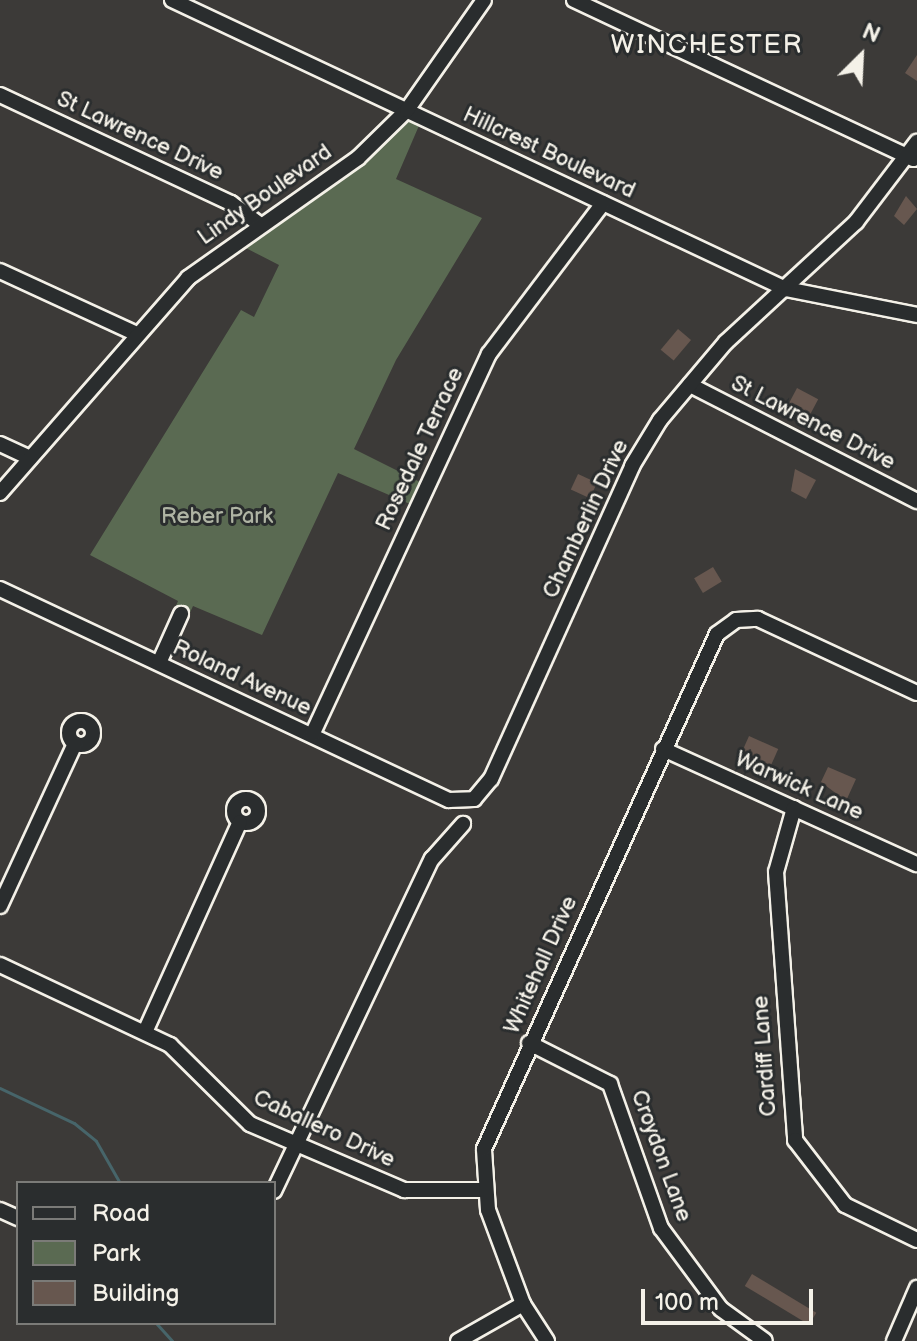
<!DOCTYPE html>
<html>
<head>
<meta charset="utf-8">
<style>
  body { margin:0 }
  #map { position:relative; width:917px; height:1341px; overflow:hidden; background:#3c3a38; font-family:"Balsamiq Sans",sans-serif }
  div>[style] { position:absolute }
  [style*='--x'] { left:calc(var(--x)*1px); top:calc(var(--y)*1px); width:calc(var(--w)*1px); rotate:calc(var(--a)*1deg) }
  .green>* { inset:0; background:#5a6a52 }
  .stream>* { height:3px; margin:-1.5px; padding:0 1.5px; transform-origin:1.5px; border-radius:1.5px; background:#47656a }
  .building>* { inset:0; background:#67574f; transform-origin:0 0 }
  .roads { filter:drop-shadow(2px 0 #f4f1e8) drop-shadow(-2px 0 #f4f1e8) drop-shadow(0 2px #f4f1e8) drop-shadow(0 -2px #f4f1e8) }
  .minor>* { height:14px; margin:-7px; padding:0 7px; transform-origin:7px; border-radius:7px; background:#2a2d2e }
  .minor>.ring { margin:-7px; padding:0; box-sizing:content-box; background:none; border:14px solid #2a2d2e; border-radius:50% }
  span { translate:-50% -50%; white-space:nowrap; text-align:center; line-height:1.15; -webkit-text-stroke:6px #2a2d2e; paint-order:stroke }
  .street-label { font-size:22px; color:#f4f1e8 }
  .park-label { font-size:22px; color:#afb4a4 }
  .quarter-label { font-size:26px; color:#f4f1e8; letter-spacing:2px }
  .legend { position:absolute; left:16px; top:1181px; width:260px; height:144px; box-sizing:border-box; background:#2a2d2e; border:2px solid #7b7b78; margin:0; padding:10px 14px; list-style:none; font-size:24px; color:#f4f1e8 }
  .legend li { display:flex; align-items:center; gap:16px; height:40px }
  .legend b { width:40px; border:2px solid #7b7b78 }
  .north { position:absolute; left:821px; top:16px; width:80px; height:80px; -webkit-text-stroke:6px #2a2d2e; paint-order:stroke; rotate:24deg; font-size:22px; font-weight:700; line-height:32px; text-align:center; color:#f4f1e8 }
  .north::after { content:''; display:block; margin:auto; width:28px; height:36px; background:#f4f1e8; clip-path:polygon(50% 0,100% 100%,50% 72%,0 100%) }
  .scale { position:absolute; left:641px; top:1289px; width:172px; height:36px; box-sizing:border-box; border:4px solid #f4f1e8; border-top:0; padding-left:10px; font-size:24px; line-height:28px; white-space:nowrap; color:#f4f1e8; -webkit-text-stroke:6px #2a2d2e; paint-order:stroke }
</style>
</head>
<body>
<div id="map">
  <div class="green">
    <i style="clip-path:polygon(410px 111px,421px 121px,396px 179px,482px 218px,396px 360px,354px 449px,420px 482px,410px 504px,338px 473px,262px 635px,193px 606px,182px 630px,169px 623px,178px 601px,90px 555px,241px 310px,254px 317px,279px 265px,242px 246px)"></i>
  </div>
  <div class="stream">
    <i style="--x:0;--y:1088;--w:82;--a:25.3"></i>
    <i style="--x:74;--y:1123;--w:28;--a:39"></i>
    <i style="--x:96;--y:1141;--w:48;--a:60.3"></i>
    <i style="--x:156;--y:1323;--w:24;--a:48"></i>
  </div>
  <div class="building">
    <i style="clip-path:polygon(917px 55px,917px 81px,905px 73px)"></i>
    <i style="clip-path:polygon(906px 196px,917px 209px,904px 225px,894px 216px)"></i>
    <i style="left:678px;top:329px;width:17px;height:27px;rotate:40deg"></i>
    <i style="left:797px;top:388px;width:24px;height:22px;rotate:28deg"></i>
    <i style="clip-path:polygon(795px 469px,816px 480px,806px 499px,791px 491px)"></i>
    <i style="left:578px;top:474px;width:21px;height:17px;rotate:25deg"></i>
    <i style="left:713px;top:567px;width:17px;height:22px;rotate:59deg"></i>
    <i style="left:749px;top:736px;width:32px;height:18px;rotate:24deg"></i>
    <i style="clip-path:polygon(828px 767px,856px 779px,846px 801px,821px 782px)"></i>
    <i style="left:752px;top:1274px;width:75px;height:14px;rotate:31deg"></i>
  </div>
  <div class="roads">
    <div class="minor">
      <i style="--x:172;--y:0;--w:679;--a:25.21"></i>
      <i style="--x:786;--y:289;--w:134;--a:11.2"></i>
      <i style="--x:574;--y:0;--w:375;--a:25.1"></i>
      <i style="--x:0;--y:95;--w:255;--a:25.1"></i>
      <i style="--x:231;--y:203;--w:34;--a:37"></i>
      <i style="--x:0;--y:271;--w:151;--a:24.7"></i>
      <i style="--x:690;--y:385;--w:255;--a:27.1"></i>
      <i style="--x:0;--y:444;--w:33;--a:25"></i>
      <i style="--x:0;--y:493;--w:286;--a:-48.8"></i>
      <i style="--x:188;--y:278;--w:208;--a:-35.2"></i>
      <i style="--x:358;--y:158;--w:69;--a:-44.4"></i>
      <i style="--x:407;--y:110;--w:134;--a:-55"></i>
      <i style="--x:0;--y:589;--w:496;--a:25.2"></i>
      <i style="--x:449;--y:800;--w:25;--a:-2"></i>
      <i style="--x:474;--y:799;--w:26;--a:-50"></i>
      <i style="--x:491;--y:779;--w:343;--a:-65.7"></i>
      <i style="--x:632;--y:466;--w:54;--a:-58.7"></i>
      <i style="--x:660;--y:420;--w:102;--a:-49.8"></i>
      <i style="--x:726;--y:342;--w:177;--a:-42.7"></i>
      <i style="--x:856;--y:222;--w:101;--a:-52.7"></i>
      <i style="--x:159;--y:663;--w:54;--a:-65.8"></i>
      <i class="ring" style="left:69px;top:721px;width:10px;height:10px"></i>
      <i style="--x:312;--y:735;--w:420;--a:-65.1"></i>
      <i style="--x:489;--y:354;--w:189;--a:-52.9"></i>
      <i style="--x:663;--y:749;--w:279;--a:24.4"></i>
      <i class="ring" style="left:234px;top:799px;width:10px;height:10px"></i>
      <i style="--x:794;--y:808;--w:66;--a:105.7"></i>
      <i style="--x:776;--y:872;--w:269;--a:85.9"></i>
      <i style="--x:795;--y:1140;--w:82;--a:52.4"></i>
      <i style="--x:845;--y:1205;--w:80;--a:25.9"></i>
      <i style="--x:0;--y:906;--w:179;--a:-65.2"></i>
      <i style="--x:0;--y:965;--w:188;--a:25.2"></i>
      <i style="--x:170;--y:1045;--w:112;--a:44.6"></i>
      <i style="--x:250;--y:1124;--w:168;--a:23.2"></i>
      <i style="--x:404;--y:1190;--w:78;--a:0"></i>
      <i style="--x:145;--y:1032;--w:230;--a:-65.7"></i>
      <i style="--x:529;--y:1043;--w:91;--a:26.8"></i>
      <i style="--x:610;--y:1084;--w:153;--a:70.5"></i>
      <i style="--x:661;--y:1228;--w:101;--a:53.5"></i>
      <i style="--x:721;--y:1309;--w:54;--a:36"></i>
      <i style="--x:274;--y:1191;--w:368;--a:-64.6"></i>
      <i style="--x:432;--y:859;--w:47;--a:-48.5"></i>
      <i style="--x:0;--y:1210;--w:20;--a:24"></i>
      <i style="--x:458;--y:1341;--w:75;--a:-29.6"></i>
      <i style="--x:547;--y:1341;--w:44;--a:-123"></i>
      <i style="--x:523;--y:1304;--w:100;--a:-110.4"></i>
      <i style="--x:488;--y:1210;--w:61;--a:-93.8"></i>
      <i style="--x:484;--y:1149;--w:565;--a:-65.66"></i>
      <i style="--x:717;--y:634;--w:24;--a:-36"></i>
      <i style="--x:736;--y:620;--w:22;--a:-3"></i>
      <i style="--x:758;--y:619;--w:175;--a:25"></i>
      <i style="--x:894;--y:1341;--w:58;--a:-66.5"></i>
    </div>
  </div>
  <div class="street-label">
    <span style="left:140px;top:136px;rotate:25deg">St Lawrence Drive</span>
    <span style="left:549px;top:153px;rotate:25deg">Hillcrest Boulevard</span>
    <span style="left:265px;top:195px;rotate:-35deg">Lindy Boulevard</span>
    <span style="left:813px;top:423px;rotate:27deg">St Lawrence Drive</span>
    <span style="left:420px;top:449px;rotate:-65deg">Rosedale Terrace</span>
    <span style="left:586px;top:519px;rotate:-65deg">Chamberlin Drive</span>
    <span style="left:242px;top:678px;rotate:25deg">Roland Avenue</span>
    <span style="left:799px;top:786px;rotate:24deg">Warwick Lane</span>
    <span style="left:541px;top:965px;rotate:-66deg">Whitehall Drive</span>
    <span style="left:765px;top:1056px;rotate:-94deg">Cardiff Lane</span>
    <span style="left:324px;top:1129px;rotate:25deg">Caballero Drive</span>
    <span style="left:661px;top:1156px;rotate:70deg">Croydon Lane</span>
  </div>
  <div class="park-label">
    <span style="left:217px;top:517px">Reber Park</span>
  </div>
  <div class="quarter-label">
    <span style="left:707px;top:46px">WINCHESTER</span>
  </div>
  <ul class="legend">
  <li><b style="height:10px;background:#2a2d2e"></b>Road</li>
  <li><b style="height:22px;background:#5a6a52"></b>Park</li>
  <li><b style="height:22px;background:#67574f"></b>Building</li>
  </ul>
  <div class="north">N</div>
  <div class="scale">100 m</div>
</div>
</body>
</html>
